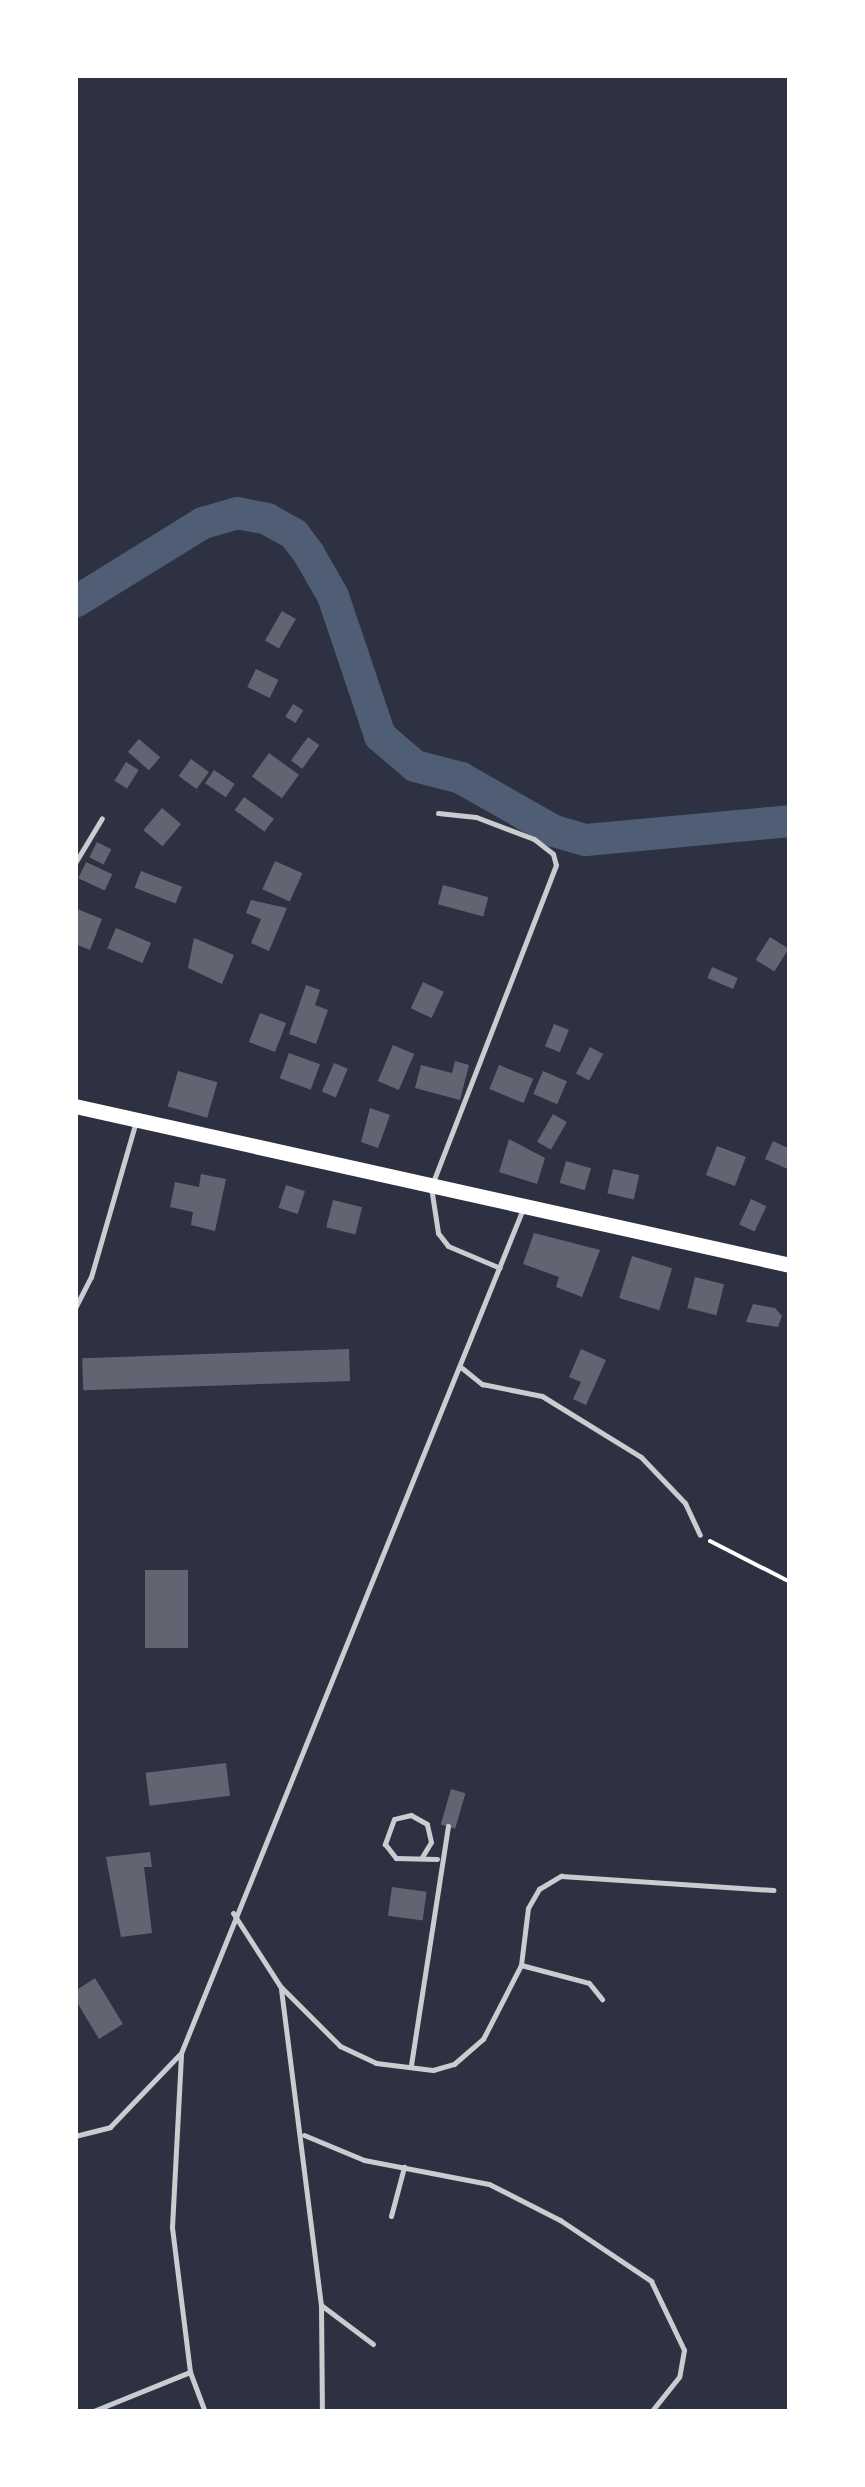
<!DOCTYPE html>
<html>
<head>
<meta charset="utf-8">
<style>
  body { margin:0 }
  #map { position:relative; width:865px; height:2487px; overflow:hidden; background:#2d3142; font-family:"Noto Sans",sans-serif }
  div>[style] { position:absolute }
  [style*='--x'] { left:calc(var(--x)*1px); top:calc(var(--y)*1px); width:calc(var(--w)*1px); rotate:calc(var(--a)*1deg) }
  .river>* { height:32px; margin:-16px; padding:0 16px; transform-origin:16px; border-radius:16px; background:#4f5d75 }
  .building>* { inset:0; background:#626471; transform-origin:0 0 }
  .path>* { height:4px; margin:-2px; padding:0 2px; transform-origin:2px; border-radius:2px; background:#fff }
  .service>* { height:5px; margin:-2.5px; padding:0 2.5px; transform-origin:2.5px; border-radius:2.5px; background:#caccd0 }
  .secondary>* { height:15px; margin:-7.5px; padding:0 7.5px; transform-origin:7.5px; border-radius:7.5px; background:#fff }
  span { translate:-50% -50%; white-space:nowrap; text-align:center; line-height:1.15; -webkit-text-stroke:10px #fff; paint-order:stroke }
  .frame { position:absolute; inset:0; border:78px solid #fff; pointer-events:none }
</style>
</head>
<body>
<div id="map">
  <div class="river">
    <i style="--x:75;--y:602;--w:150;--a:-31.7"></i>
    <i style="--x:203;--y:523;--w:35;--a:-16"></i>
    <i style="--x:237;--y:513;--w:31;--a:11"></i>
    <i style="--x:267;--y:519;--w:31;--a:29"></i>
    <i style="--x:294;--y:534;--w:25;--a:53"></i>
    <i style="--x:309;--y:554;--w:48;--a:60.3"></i>
    <i style="--x:333;--y:596;--w:148;--a:71.4"></i>
    <i style="--x:380;--y:736;--w:46;--a:40.6"></i>
    <i style="--x:415;--y:766;--w:48;--a:14.6"></i>
    <i style="--x:461;--y:778;--w:107;--a:29.7"></i>
    <i style="--x:554;--y:831;--w:33;--a:16"></i>
    <i style="--x:586;--y:840;--w:205;--a:-5.3"></i>
  </div>
  <div class="building">
    <i style="left:282px;top:611px;width:16px;height:34px;rotate:30deg"></i>
    <i style="left:256px;top:669px;width:25px;height:20px;rotate:26deg"></i>
    <i style="left:293px;top:704px;width:12px;height:15px;rotate:31deg"></i>
    <i style="left:308px;top:737px;width:14px;height:29px;rotate:36deg"></i>
    <i style="left:139px;top:739px;width:28px;height:17px;rotate:41deg"></i>
    <i style="left:269px;top:753px;width:37px;height:29px;rotate:36deg"></i>
    <i style="left:191px;top:759px;width:22px;height:21px;rotate:36deg"></i>
    <i style="left:126px;top:762px;width:15px;height:22px;rotate:32deg"></i>
    <i style="left:214px;top:770px;width:25px;height:16px;rotate:34deg"></i>
    <i style="left:244px;top:797px;width:37px;height:16px;rotate:36deg"></i>
    <i style="left:162px;top:808px;width:25px;height:29px;rotate:40deg"></i>
    <i style="left:97px;top:842px;width:16px;height:17px;rotate:27deg"></i>
    <i style="left:275px;top:861px;width:30px;height:31px;rotate:24deg"></i>
    <i style="left:86px;top:862px;width:29px;height:18px;rotate:25deg"></i>
    <i style="left:141px;top:871px;width:44px;height:18px;rotate:21deg"></i>
    <i style="left:443px;top:885px;width:47px;height:20px;rotate:15deg"></i>
    <i style="clip-path:polygon(251px 900px,287px 908px,269px 951px,251px 943px,261px 919px,246px 913px)"></i>
    <i style="clip-path:polygon(75px 908px,102px 919px,90px 950px,75px 944px)"></i>
    <i style="left:116px;top:928px;width:38px;height:22px;rotate:23deg"></i>
    <i style="left:770px;top:937px;width:22px;height:27px;rotate:32deg"></i>
    <i style="clip-path:polygon(194px 938px,234px 955px,222px 984px,188px 968px)"></i>
    <i style="left:712px;top:967px;width:28px;height:12px;rotate:23deg"></i>
    <i style="left:423px;top:982px;width:23px;height:29px;rotate:25deg"></i>
    <i style="clip-path:polygon(306px 985px,320px 990px,315px 1005px,328px 1010px,316px 1044px,289px 1034px)"></i>
    <i style="left:260px;top:1013px;width:28px;height:31px;rotate:21deg"></i>
    <i style="left:554px;top:1024px;width:16px;height:24px;rotate:22deg"></i>
    <i style="left:393px;top:1045px;width:23px;height:39px;rotate:23deg"></i>
    <i style="left:590px;top:1047px;width:15px;height:30px;rotate:28deg"></i>
    <i style="left:289px;top:1053px;width:33px;height:27px;rotate:20deg"></i>
    <i style="clip-path:polygon(455px 1061px,469px 1065px,460px 1100px,415px 1088px,421px 1065px,452px 1073px)"></i>
    <i style="left:334px;top:1063px;width:15px;height:31px;rotate:23deg"></i>
    <i style="left:499px;top:1065px;width:37px;height:26px;rotate:22deg"></i>
    <i style="left:178px;top:1071px;width:41px;height:37px;rotate:16deg"></i>
    <i style="left:543px;top:1071px;width:26px;height:25px;rotate:23deg"></i>
    <i style="clip-path:polygon(370px 1108px,390px 1115px,378px 1148px,361px 1142px)"></i>
    <i style="left:553px;top:1114px;width:16px;height:32px;rotate:30deg"></i>
    <i style="clip-path:polygon(509px 1139px,545px 1158px,537px 1184px,499px 1172px)"></i>
    <i style="clip-path:polygon(773px 1141px,790px 1149px,790px 1170px,765px 1159px)"></i>
    <i style="left:717px;top:1146px;width:31px;height:31px;rotate:21deg"></i>
    <i style="left:566px;top:1161px;width:26px;height:23px;rotate:16deg"></i>
    <i style="left:613px;top:1169px;width:27px;height:25px;rotate:13deg"></i>
    <i style="clip-path:polygon(201px 1174px,226px 1179px,215px 1231px,191px 1225px,193px 1212px,170px 1207px,175px 1182px,199px 1187px)"></i>
    <i style="left:286px;top:1185px;width:20px;height:24px;rotate:18deg"></i>
    <i style="left:751px;top:1199px;width:17px;height:28px;rotate:25deg"></i>
    <i style="left:333px;top:1200px;width:30px;height:28px;rotate:14deg"></i>
    <i style="clip-path:polygon(534px 1233px,600px 1250px,582px 1297px,556px 1287px,559px 1277px,523px 1264px)"></i>
    <i style="left:632px;top:1256px;width:42px;height:44px;rotate:17deg"></i>
    <i style="left:695px;top:1277px;width:30px;height:32px;rotate:14deg"></i>
    <i style="clip-path:polygon(753px 1304px,775px 1308px,782px 1316px,778px 1327px,746px 1322px)"></i>
    <i style="left:349px;top:1349px;width:32px;height:267px;rotate:88deg"></i>
    <i style="clip-path:polygon(581px 1349px,606px 1360px,586px 1405px,573px 1399px,581px 1382px,569px 1377px)"></i>
    <i style="left:145px;top:1570px;width:43px;height:78px"></i>
    <i style="left:226px;top:1763px;width:33px;height:81px;rotate:83deg"></i>
    <i style="left:451px;top:1789px;width:15px;height:37px;rotate:16deg"></i>
    <i style="clip-path:polygon(150px 1852px,152px 1867px,144px 1867px,152px 1933px,121px 1937px,106px 1857px)"></i>
    <i style="left:392px;top:1887px;width:35px;height:29px;rotate:8deg"></i>
    <i style="clip-path:polygon(95px 1978px,123px 2024px,99px 2039px,75px 1999px,75px 1991px)"></i>
  </div>
  <div class="path">
    <i style="--x:710;--y:1541;--w:90;--a:27.1"></i>
  </div>
  <div class="service">
    <i style="--x:438;--y:813;--w:38;--a:6"></i>
    <i style="--x:476;--y:817;--w:62;--a:20.8"></i>
    <i style="--x:534;--y:839;--w:24;--a:38"></i>
    <i style="--x:553;--y:854;--w:11;--a:75"></i>
    <i style="--x:556;--y:865;--w:345;--a:111.2"></i>
    <i style="--x:431;--y:1187;--w:47;--a:81.3"></i>
    <i style="--x:438;--y:1233;--w:16;--a:52"></i>
    <i style="--x:448;--y:1246;--w:56;--a:22.9"></i>
    <i style="--x:75;--y:863;--w:52;--a:-59"></i>
    <i style="--x:75;--y:1308;--w:35;--a:-63"></i>
    <i style="--x:91;--y:1277;--w:162;--a:-73.9"></i>
    <i style="--x:462;--y:1368;--w:26;--a:39"></i>
    <i style="--x:482;--y:1384;--w:61;--a:11.3"></i>
    <i style="--x:542;--y:1396;--w:116;--a:31.6"></i>
    <i style="--x:641;--y:1457;--w:64;--a:46.3"></i>
    <i style="--x:685;--y:1503;--w:35;--a:65"></i>
    <i style="--x:422;--y:1857;--w:17;--a:-59"></i>
    <i style="--x:431;--y:1842;--w:18;--a:-103"></i>
    <i style="--x:427;--y:1824;--w:18;--a:-151"></i>
    <i style="--x:411;--y:1815;--w:17;--a:167"></i>
    <i style="--x:394;--y:1819;--w:27;--a:110"></i>
    <i style="--x:385;--y:1844;--w:18;--a:52"></i>
    <i style="--x:396;--y:1858;--w:41;--a:1.4"></i>
    <i style="--x:233;--y:1913;--w:87;--a:57.2"></i>
    <i style="--x:280;--y:1986;--w:85;--a:45"></i>
    <i style="--x:340;--y:2046;--w:40;--a:25"></i>
    <i style="--x:376;--y:2063;--w:57;--a:7"></i>
    <i style="--x:433;--y:2070;--w:22;--a:-16"></i>
    <i style="--x:454;--y:2064;--w:38;--a:-41"></i>
    <i style="--x:483;--y:2039;--w:83;--a:-62.8"></i>
    <i style="--x:521;--y:1965;--w:57;--a:-83"></i>
    <i style="--x:528;--y:1908;--w:22;--a:-60"></i>
    <i style="--x:539;--y:1889;--w:26;--a:-31"></i>
    <i style="--x:561;--y:1876;--w:213;--a:3.8"></i>
    <i style="--x:521;--y:1965;--w:70;--a:14.8"></i>
    <i style="--x:589;--y:1983;--w:21;--a:51"></i>
    <i style="--x:281;--y:1989;--w:319;--a:82.8"></i>
    <i style="--x:321;--y:2305;--w:107;--a:89.5"></i>
    <i style="--x:411;--y:2065;--w:242;--a:-81.2"></i>
    <i style="--x:304;--y:2135;--w:65;--a:22.6"></i>
    <i style="--x:364;--y:2160;--w:127;--a:10.9"></i>
    <i style="--x:489;--y:2184;--w:80;--a:26.9"></i>
    <i style="--x:560;--y:2220;--w:110;--a:33.8"></i>
    <i style="--x:651;--y:2281;--w:76;--a:64.4"></i>
    <i style="--x:684;--y:2350;--w:27;--a:100"></i>
    <i style="--x:679;--y:2377;--w:45;--a:128.7"></i>
    <i style="--x:75;--y:2136;--w:36;--a:-14"></i>
    <i style="--x:110;--y:2127;--w:100;--a:-46.2"></i>
    <i style="--x:391;--y:2216;--w:51;--a:-75.1"></i>
    <i style="--x:321;--y:2305;--w:65;--a:36.9"></i>
    <i style="--x:91;--y:2412;--w:107;--a:-22"></i>
    <i style="--x:205;--y:2412;--w:43;--a:-110.6"></i>
    <i style="--x:190;--y:2372;--w:146;--a:-97.1"></i>
    <i style="--x:172;--y:2227;--w:174;--a:-87"></i>
    <i style="--x:181;--y:2053;--w:908;--a:-67.95"></i>
  </div>
  <div class="secondary">
    <i style="--x:75;--y:1106;--w:732;--a:12.54"></i>
  </div>
  <div class="frame"></div>
</div>
</body>
</html>
